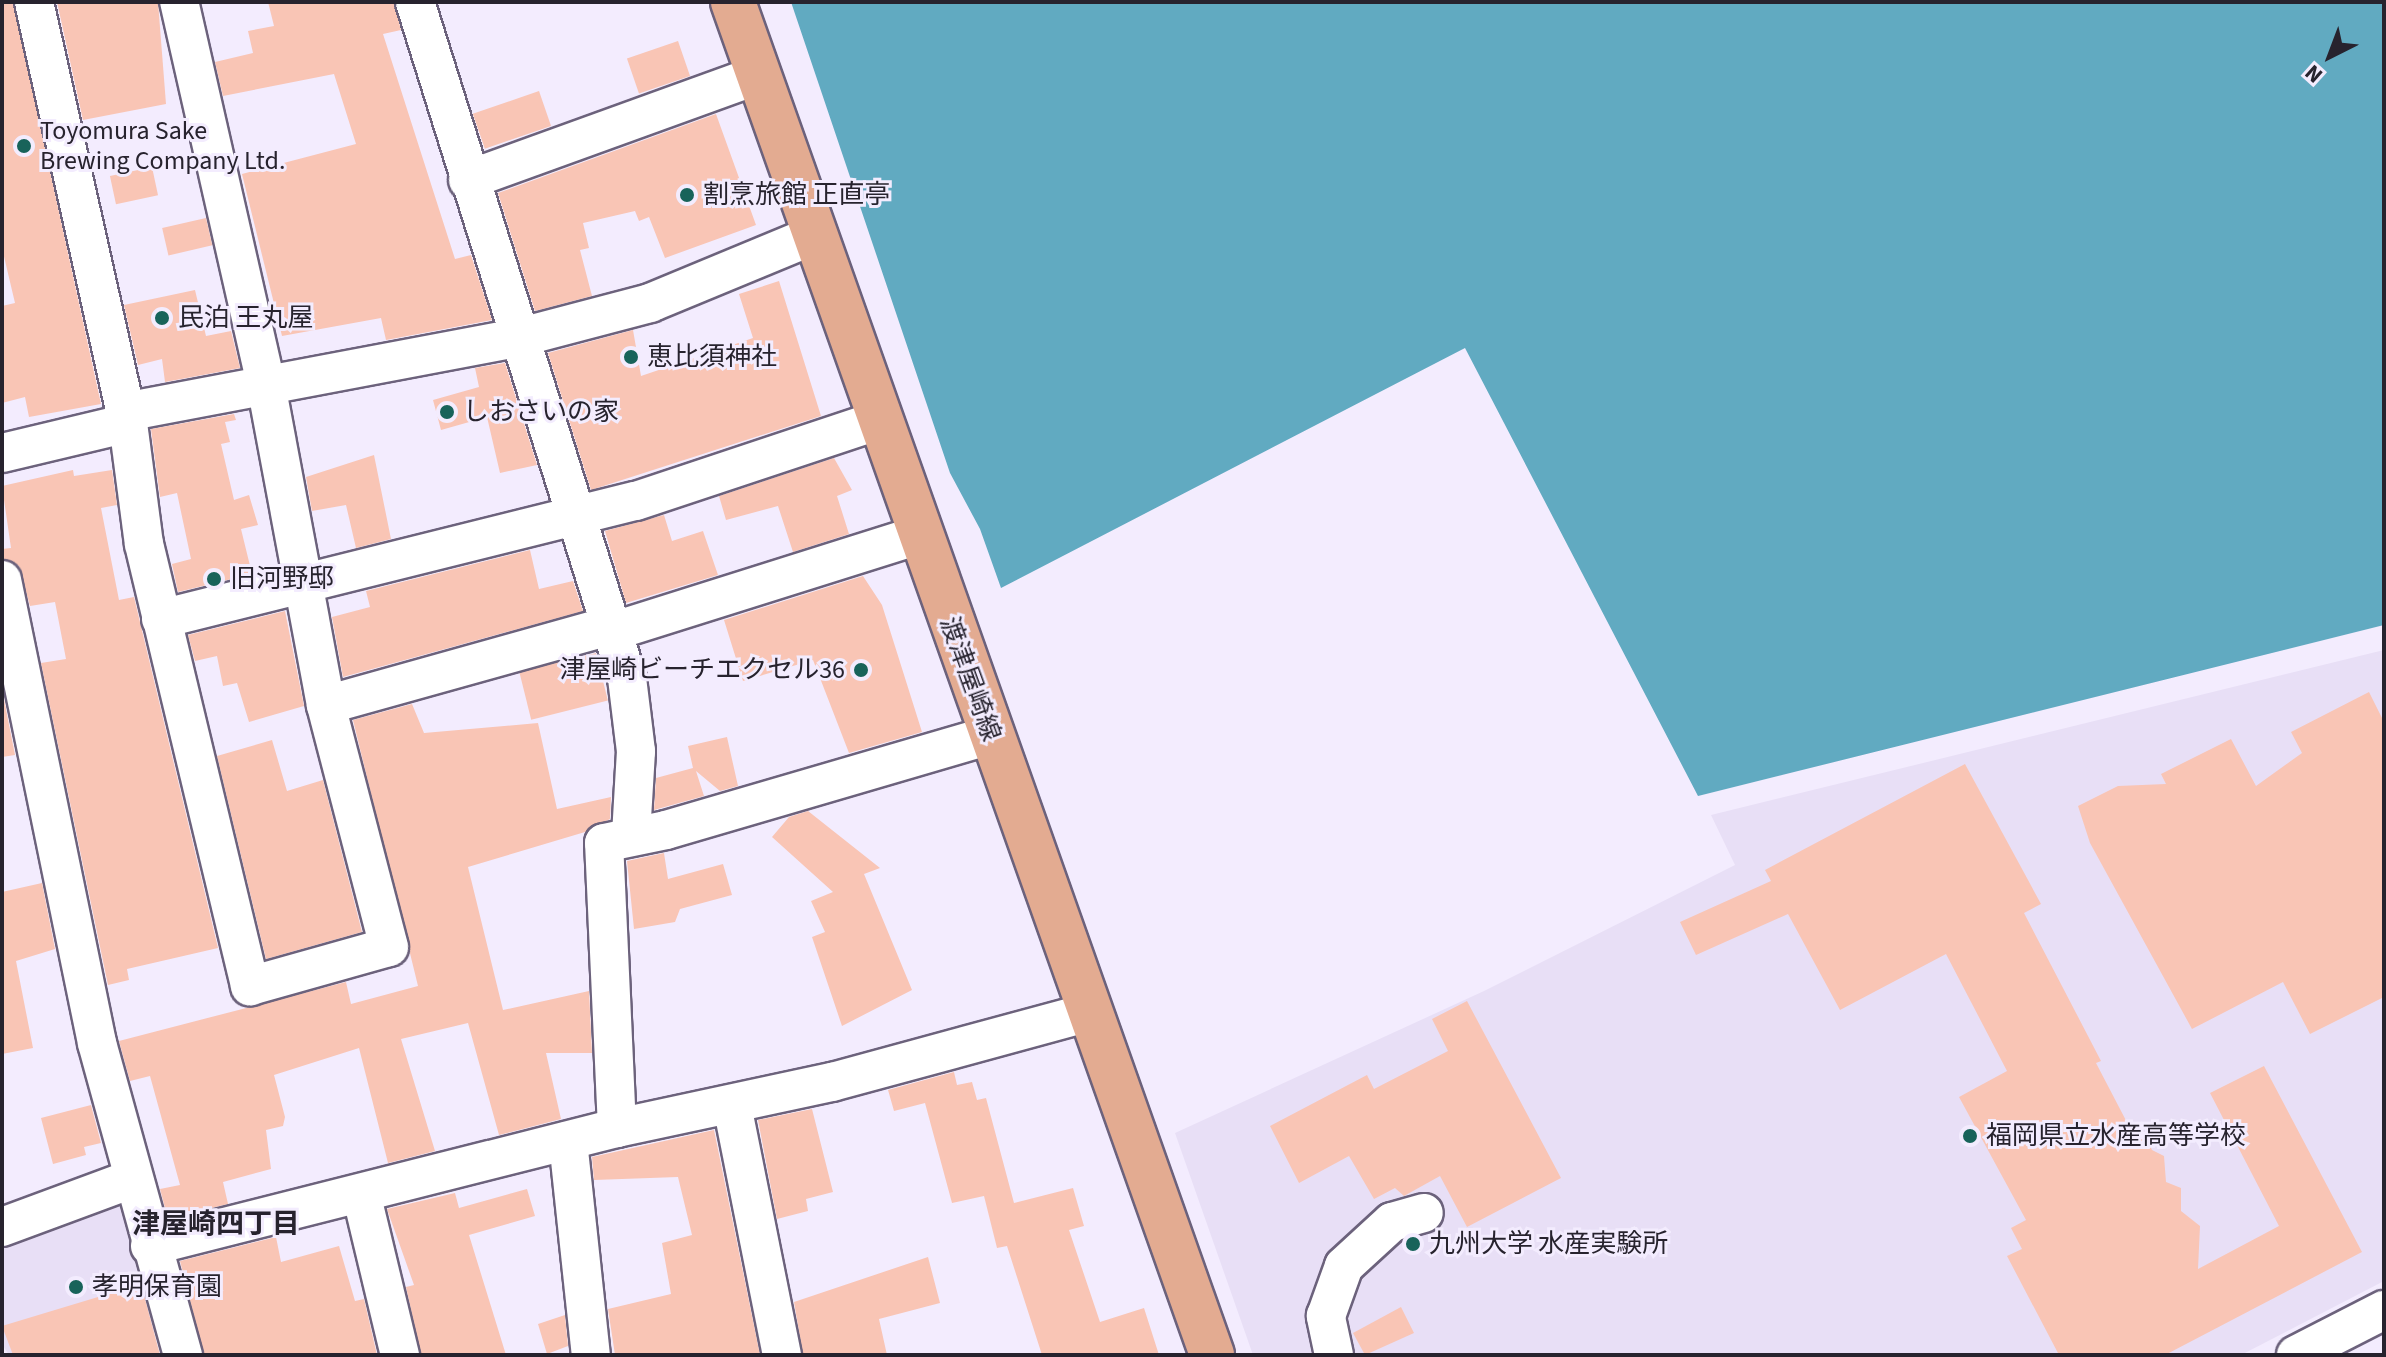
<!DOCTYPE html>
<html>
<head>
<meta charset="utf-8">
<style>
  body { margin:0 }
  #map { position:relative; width:2386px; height:1357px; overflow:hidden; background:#f3ecfe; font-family:"Source Sans 3","Noto Sans JP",sans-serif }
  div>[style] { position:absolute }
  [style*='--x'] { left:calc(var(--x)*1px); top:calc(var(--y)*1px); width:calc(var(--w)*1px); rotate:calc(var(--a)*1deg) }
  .built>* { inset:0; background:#e8dff6 }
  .water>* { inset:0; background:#61aac1 }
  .building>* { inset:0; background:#f9c5b5; transform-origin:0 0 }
  .roads { filter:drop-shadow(2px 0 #6c627c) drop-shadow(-2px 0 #6c627c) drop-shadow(0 2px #6c627c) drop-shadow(0 -2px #6c627c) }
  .minor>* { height:38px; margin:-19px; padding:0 19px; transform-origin:19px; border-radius:19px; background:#fff }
  .major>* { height:44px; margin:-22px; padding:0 22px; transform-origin:22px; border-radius:22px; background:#e3ab91 }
  .dots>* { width:22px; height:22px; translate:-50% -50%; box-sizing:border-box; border:4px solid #f3ecfe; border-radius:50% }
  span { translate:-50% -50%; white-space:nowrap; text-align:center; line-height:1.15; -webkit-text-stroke:6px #f3ecfe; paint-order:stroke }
  .poi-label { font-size:26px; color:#27232e }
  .left { translate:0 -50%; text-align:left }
  .right { translate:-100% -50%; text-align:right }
  .street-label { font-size:26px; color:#27232e }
  .neighbourhood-label { font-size:28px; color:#27232e; font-weight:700 }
  .frame { position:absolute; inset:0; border:4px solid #27232e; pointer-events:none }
  .north { position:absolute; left:2290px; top:16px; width:80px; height:80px; -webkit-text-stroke:6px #f3ecfe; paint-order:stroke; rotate:222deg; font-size:22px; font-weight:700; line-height:32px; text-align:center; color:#27232e }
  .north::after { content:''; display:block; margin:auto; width:28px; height:36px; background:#27232e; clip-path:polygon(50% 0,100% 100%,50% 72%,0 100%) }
</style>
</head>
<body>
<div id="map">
  <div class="built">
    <i style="clip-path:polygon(2384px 650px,2384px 1281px,2241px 1355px,1253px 1355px,1175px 1133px,1484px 991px,1735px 865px,1711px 815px)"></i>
    <i style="clip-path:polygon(122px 1200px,164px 1327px,82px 1355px,9px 1355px,2px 1344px,2px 1247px)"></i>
  </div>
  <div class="water">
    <i style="clip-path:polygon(791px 2px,2384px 2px,2384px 625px,1698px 796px,1465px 348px,1001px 588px,980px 529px,950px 473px)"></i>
  </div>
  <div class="building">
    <i style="clip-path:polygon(2px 2px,13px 2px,101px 404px,29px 417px,25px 397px,2px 403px,2px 306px,15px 303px,2px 248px)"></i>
    <i style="clip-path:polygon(57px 2px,158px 2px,166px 104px,83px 120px)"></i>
    <i style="clip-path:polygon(268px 2px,394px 2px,401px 30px,383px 34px,455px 259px,471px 255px,492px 320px,386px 340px,381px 318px,282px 336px,242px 174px,356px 144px,334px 74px,223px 96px,215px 62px,253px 53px,248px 31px,274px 26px)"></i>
    <i style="left:678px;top:41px;width:37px;height:54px;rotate:71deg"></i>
    <i style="left:539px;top:91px;width:37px;height:70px;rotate:71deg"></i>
    <i style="clip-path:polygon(716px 114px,756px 225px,665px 258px,649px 217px,639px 221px,635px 211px,583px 223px,589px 248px,580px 250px,592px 296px,535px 311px,498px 193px)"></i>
    <i style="left:152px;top:167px;width:29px;height:43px;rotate:78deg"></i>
    <i style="left:206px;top:218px;width:28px;height:45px;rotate:77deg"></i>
    <i style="clip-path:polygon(779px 281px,821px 416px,591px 490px,548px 353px,633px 330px,641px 376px,753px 338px,739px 294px)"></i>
    <i style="clip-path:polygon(195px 290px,206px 336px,231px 331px,240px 368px,165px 382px,162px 359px,138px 365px,124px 305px)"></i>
    <i style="clip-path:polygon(505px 363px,537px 465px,500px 473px,487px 417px,441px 430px,433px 400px,479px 387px,475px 368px)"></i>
    <i style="clip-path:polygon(234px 414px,236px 420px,225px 422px,230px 442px,221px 444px,234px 500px,249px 495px,258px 525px,241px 529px,252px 574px,178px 592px,172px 564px,191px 559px,177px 493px,160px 497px,151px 429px)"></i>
    <i style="clip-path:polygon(374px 455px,391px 539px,356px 548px,346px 505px,312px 511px,306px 477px)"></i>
    <i style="clip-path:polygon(834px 458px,852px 490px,837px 496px,849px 534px,793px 552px,778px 506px,726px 520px,719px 496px)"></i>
    <i style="clip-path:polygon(73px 470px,74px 476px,112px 470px,117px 505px,101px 508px,119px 600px,134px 597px,218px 948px,127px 969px,129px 980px,108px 985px,41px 663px,66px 659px,55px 602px,30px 606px,19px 566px,2px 559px,2px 549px,11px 548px,2px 486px)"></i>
    <i style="clip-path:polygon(664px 515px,672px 541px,703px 531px,718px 575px,626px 603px,605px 531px)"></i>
    <i style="clip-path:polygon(530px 550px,539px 589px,573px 581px,583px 611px,343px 677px,332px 617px,370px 607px,366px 591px)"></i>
    <i style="clip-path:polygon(863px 576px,882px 605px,922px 732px,849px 753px,813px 660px,743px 681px,724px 620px)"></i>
    <i style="clip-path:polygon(285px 611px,304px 706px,249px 722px,237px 683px,223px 686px,217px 656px,195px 661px,188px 635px)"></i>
    <i style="left:596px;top:653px;width:49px;height:79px;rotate:76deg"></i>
    <i style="clip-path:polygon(2px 689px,15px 755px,2px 757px)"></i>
    <i style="clip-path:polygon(2369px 692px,2384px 722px,2384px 997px,2310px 1034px,2283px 982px,2192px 1029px,2090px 843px,2078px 806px,2118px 786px,2166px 784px,2161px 774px,2231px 739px,2256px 786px,2302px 753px,2291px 732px)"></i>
    <i style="clip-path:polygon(412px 704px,424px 733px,538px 723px,557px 809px,611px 797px,610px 819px,585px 832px,468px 867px,503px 1010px,589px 991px,592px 1053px,546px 1053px,561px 1119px,499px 1135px,468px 1023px,401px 1039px,435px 1151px,388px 1163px,359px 1048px,274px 1075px,285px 1117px,283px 1126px,266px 1130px,271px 1169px,223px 1182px,228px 1204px,168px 1219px,160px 1189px,180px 1185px,150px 1076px,130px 1081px,119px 1041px,346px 982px,351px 1004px,418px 986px,353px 720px)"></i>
    <i style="clip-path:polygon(727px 737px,738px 786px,720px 791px,696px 771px,704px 796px,654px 810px,656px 778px,693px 768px,688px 746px)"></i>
    <i style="clip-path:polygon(272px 740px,287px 791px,323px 780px,362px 932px,266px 959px,217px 756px)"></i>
    <i style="clip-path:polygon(1965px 764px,2041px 904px,2024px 913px,2101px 1061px,2096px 1063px,2132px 1132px,2141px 1127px,2152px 1150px,2164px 1156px,2166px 1182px,2181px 1188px,2181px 1211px,2200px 1226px,2198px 1269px,2279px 1226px,2210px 1093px,2264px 1066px,2362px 1252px,2165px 1355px,2059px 1355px,2007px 1256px,2022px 1249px,2011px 1228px,2026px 1220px,1959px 1097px,2007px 1071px,1946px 954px,1840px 1010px,1788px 914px,1696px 955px,1680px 922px,1771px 881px,1765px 870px)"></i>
    <i style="clip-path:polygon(808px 811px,880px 868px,864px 874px,912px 990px,842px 1026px,812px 937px,825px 932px,811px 901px,833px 892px,772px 837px,789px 817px)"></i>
    <i style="clip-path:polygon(664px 853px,668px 879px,723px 864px,732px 895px,680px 909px,675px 922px,634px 929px,627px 861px)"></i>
    <i style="clip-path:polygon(42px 883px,55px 949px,16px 961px,33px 1048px,2px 1054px,2px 892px)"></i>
    <i style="clip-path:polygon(1467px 1001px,1561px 1178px,1467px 1227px,1440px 1176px,1404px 1196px,1395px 1188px,1374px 1199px,1349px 1156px,1299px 1183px,1270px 1126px,1367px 1075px,1374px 1089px,1448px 1051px,1432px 1019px)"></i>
    <i style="clip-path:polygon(954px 1072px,957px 1085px,972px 1082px,977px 1100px,986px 1098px,1014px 1203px,1073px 1188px,1084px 1226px,1069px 1230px,1100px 1322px,1144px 1308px,1159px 1355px,1042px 1355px,1007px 1246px,997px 1248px,984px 1196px,952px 1203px,925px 1103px,894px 1111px,888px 1090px)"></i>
    <i style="clip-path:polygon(91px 1105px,101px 1143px,84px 1147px,86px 1155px,53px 1164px,41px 1118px)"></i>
    <i style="clip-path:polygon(812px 1109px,833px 1192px,806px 1199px,808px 1211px,777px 1219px,758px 1120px)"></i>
    <i style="clip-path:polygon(714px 1130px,760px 1355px,615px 1355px,608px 1309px,671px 1294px,662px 1243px,692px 1235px,678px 1177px,594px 1180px,592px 1157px)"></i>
    <i style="clip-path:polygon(527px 1189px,535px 1216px,469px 1235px,506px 1355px,421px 1355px,406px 1287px,414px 1285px,387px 1209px,455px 1193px,459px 1208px)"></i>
    <i style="clip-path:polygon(276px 1237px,281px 1262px,339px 1246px,355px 1301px,364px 1299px,377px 1355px,204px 1355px,180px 1261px)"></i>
    <i style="clip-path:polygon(928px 1257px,940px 1303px,879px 1319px,887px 1355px,803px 1355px,794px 1302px)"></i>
    <i style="clip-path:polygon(141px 1284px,160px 1355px,13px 1355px,2px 1326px)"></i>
    <i style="clip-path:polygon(1401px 1307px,1414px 1333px,1365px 1355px,1353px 1333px)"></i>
    <i style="clip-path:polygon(565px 1315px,568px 1346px,547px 1354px,538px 1324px)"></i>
  </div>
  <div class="roads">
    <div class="minor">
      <i style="--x:34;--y:2;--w:431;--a:77.4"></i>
      <i style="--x:128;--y:423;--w:122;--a:82.5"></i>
      <i style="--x:144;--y:544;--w:455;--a:76.5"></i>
      <i style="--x:250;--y:986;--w:144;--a:-15.7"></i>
      <i style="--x:389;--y:947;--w:250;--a:-104.6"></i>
      <i style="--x:326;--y:705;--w:327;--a:-100.6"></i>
      <i style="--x:266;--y:384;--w:392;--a:-102.8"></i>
      <i style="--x:415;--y:2;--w:708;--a:72.59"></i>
      <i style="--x:627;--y:678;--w:74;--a:83"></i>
      <i style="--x:636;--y:751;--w:83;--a:93.4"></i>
      <i style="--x:468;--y:180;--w:308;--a:-19.9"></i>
      <i style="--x:125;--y:412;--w:399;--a:-10.7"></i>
      <i style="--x:517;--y:338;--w:138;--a:-14.7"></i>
      <i style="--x:650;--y:303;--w:178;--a:-22.5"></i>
      <i style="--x:2;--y:453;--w:130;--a:-13.4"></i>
      <i style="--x:2;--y:580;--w:473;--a:78.4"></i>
      <i style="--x:97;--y:1043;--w:324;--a:74.6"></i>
      <i style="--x:161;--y:619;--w:489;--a:-14"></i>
      <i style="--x:636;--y:501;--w:253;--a:-18.4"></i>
      <i style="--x:326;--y:705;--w:283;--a:-15.6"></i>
      <i style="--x:599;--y:629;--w:15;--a:8"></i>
      <i style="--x:614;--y:631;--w:320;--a:-17.5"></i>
      <i style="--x:732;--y:1105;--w:255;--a:78.7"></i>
      <i style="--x:617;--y:1128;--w:285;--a:-92.6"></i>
      <i style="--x:604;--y:843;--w:63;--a:-11.8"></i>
      <i style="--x:666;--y:830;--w:338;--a:-16.3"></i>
      <i style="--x:568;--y:1141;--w:215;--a:83.9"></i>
      <i style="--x:362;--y:1197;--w:163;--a:76.5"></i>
      <i style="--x:2;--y:1227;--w:139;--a:-20.3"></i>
      <i style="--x:150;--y:1246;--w:482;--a:-14.2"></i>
      <i style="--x:617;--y:1128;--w:220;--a:-12.1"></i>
      <i style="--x:832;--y:1082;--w:267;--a:-15.2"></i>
      <i style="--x:1334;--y:1355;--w:40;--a:-102"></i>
      <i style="--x:1326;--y:1316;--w:53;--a:-70.2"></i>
      <i style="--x:1344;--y:1266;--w:65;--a:-42.5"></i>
      <i style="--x:1392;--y:1222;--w:33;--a:-16"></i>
      <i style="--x:2296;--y:1355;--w:99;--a:-27.1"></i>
    </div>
    <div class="major">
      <i style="--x:733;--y:2;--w:1435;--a:70.5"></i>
    </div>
  </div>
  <div class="dots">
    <i style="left:24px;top:146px;background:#18635a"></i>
    <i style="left:687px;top:195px;background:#18635a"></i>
    <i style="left:162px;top:318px;background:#18635a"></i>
    <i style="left:631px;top:357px;background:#18635a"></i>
    <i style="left:447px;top:412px;background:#18635a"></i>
    <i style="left:214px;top:579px;background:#18635a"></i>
    <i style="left:861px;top:670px;background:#18635a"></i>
    <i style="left:1970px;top:1136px;background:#18635a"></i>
    <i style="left:1413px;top:1244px;background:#18635a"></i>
    <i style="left:76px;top:1287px;background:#18635a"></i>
  </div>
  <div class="poi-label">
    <span class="left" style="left:40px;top:146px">Toyomura Sake<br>Brewing Company Ltd.</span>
    <span class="left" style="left:703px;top:195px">割烹旅館 正直亭</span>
    <span class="left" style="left:178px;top:318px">民泊 王丸屋</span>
    <span class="left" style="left:647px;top:357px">恵比須神社</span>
    <span class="left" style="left:463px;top:412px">しおさいの家</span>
    <span class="left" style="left:230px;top:579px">旧河野邸</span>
    <span class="right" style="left:845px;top:670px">津屋崎ビーチエクセル36</span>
    <span class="left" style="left:1986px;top:1136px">福岡県立水産高等学校</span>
    <span class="left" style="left:1429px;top:1244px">九州大学 水産実験所</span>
    <span class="left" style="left:92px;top:1287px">孝明保育園</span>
  </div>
  <div class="street-label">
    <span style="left:970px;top:679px;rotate:70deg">渡津屋崎線</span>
  </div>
  <div class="neighbourhood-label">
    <span style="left:216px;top:1224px">津屋崎四丁目</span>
  </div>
  <div class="frame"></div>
  <div class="north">N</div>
</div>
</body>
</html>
